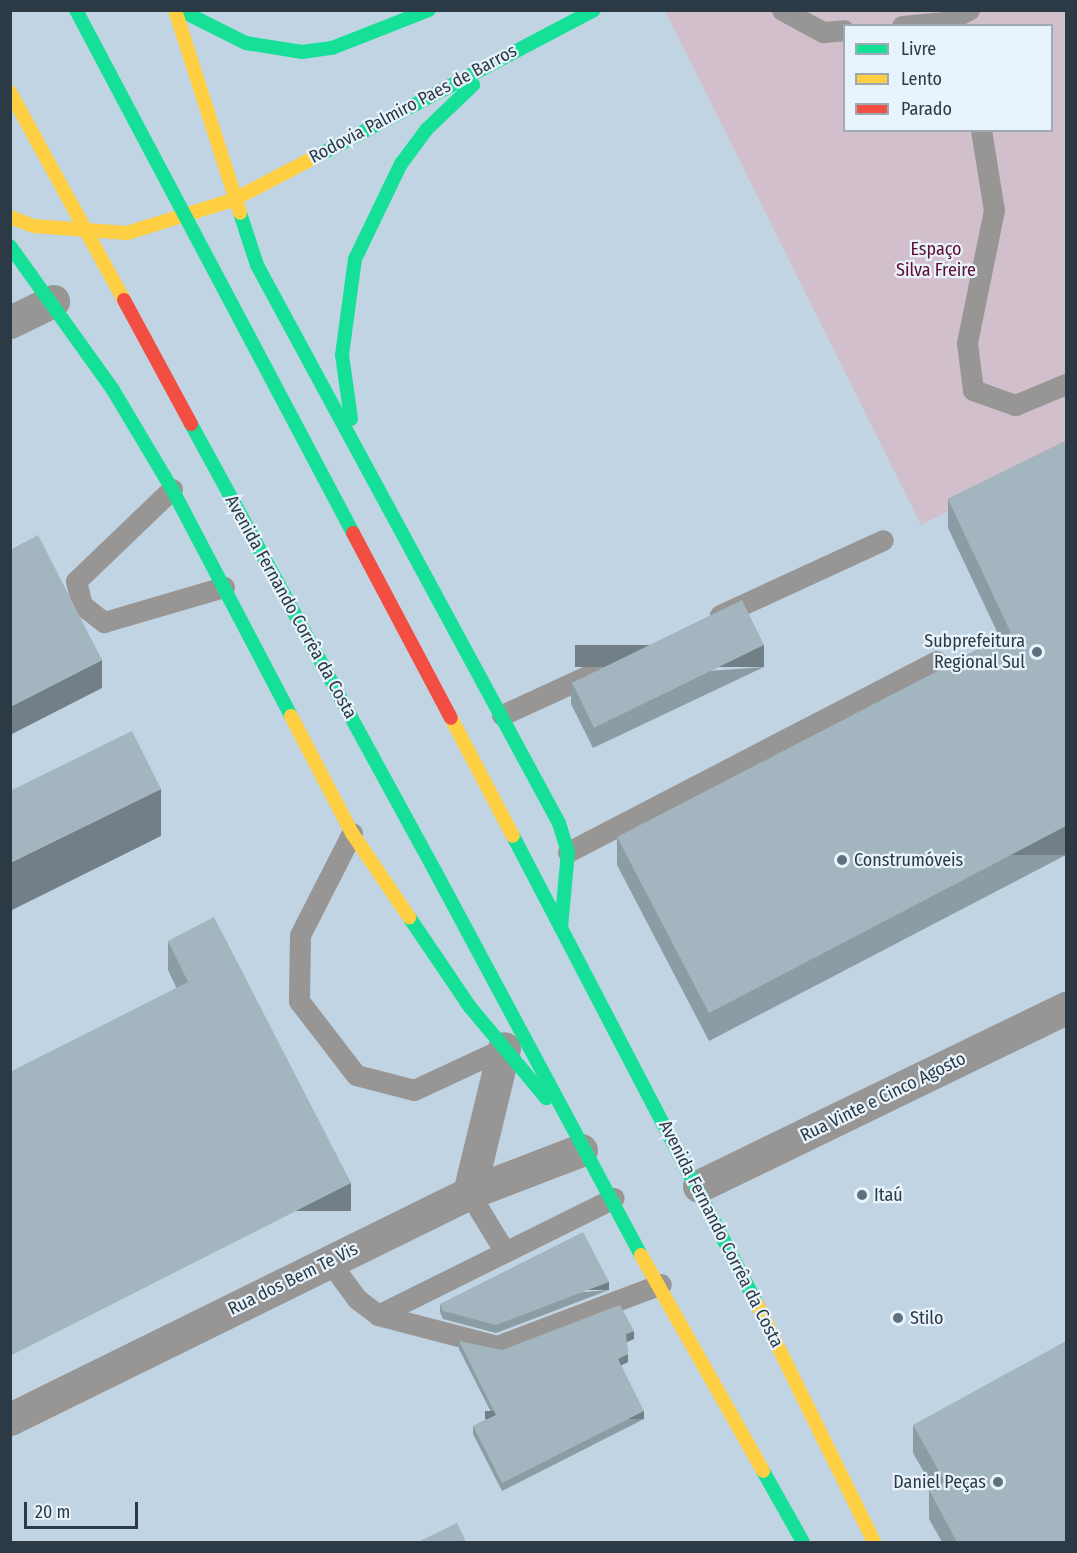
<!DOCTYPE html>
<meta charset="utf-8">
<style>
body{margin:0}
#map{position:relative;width:1077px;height:1553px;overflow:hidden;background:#c1d4e3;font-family:"Fira Sans Condensed",sans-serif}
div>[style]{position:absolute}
.green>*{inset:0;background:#d2bfcc}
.lane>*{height:21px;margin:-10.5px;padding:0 10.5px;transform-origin:10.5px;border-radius:10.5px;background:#979695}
.street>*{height:33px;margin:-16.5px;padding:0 16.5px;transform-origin:16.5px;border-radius:16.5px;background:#979695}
.fast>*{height:14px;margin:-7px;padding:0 7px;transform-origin:7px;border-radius:7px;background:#16e098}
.slow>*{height:14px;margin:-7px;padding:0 7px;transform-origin:7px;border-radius:7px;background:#ffcf43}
.fast-bridge>*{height:14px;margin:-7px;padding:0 7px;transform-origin:7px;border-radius:7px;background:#16e098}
.slow-bridge>*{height:14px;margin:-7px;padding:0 7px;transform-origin:7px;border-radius:7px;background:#ffcf43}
.jam-bridge>*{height:14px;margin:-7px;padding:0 7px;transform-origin:7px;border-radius:7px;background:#f24e42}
.wall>*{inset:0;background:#8c9ca4}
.shaded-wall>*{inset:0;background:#727f86;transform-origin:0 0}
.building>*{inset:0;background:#a3b5bf;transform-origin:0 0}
.dots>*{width:16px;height:16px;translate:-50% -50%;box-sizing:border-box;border:3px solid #e8f3fc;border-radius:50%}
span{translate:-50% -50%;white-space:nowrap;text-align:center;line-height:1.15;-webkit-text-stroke:4.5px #e8f3fc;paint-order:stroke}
.street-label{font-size:18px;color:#2c3a46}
.park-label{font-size:18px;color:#610b2f}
.poi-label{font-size:18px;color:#2c3a46}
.right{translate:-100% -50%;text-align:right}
.left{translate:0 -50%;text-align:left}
.frame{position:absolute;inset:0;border:12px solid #2c3a46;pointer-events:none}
.legend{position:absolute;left:843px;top:24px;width:210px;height:108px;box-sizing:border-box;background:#e8f3fc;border:2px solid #9da9b3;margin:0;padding:8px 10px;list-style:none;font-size:18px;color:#2c3a46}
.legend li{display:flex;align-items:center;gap:12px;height:30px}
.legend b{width:30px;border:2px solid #9da9b3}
.scale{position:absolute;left:24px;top:1502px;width:114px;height:27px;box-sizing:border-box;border:3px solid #2c3a46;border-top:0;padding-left:8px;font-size:18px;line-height:21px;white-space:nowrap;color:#2c3a46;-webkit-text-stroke:4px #e8f3fc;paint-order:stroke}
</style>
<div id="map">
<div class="green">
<i style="clip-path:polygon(evenodd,670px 10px,1066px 11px,1066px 451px,921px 525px,666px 13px,670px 10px,844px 26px,1052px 26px,1052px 130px,844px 130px,844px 26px)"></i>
</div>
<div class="lane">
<i style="left:782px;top:10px;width:47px;rotate:28.2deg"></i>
<i style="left:823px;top:32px;width:21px;rotate:-5deg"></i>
<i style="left:902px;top:26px;width:43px;rotate:-5.3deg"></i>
<i style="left:945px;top:22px;width:27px;rotate:-27deg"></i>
<i style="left:981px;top:130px;width:81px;rotate:80.8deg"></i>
<i style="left:994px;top:210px;width:136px;rotate:101.5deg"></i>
<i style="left:967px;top:343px;width:47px;rotate:82.7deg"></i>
<i style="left:973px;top:390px;width:45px;rotate:19.7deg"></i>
<i style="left:1015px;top:405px;width:55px;rotate:-22.4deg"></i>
<i style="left:172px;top:489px;width:133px;rotate:136.2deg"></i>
<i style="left:76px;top:581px;width:25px;rotate:76deg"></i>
<i style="left:82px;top:605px;width:28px;rotate:38deg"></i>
<i style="left:104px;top:622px;width:125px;rotate:-16.3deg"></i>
<i style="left:720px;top:615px;width:179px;rotate:-24.7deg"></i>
<i style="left:502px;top:715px;width:103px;rotate:-24.6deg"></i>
<i style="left:352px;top:833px;width:114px;rotate:117deg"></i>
<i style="left:300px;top:935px;width:66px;rotate:90.9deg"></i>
<i style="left:299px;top:1001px;width:93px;rotate:52.4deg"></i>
<i style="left:356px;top:1075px;width:60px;rotate:14.5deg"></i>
<i style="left:414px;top:1090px;width:99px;rotate:-25deg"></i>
<i style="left:568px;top:852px;width:415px;rotate:-27.4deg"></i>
<i style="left:469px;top:1193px;width:69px;rotate:58.6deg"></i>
<i style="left:329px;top:1261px;width:47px;rotate:53.6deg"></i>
<i style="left:357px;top:1299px;width:26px;rotate:37deg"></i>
<i style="left:378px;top:1315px;width:123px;rotate:14.6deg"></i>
<i style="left:497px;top:1346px;width:175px;rotate:-20.7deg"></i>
<i style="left:378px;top:1315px;width:263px;rotate:-26.4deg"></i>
</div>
<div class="street">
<i style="left:10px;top:322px;width:48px;rotate:-26deg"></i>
<i style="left:699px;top:1186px;width:408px;rotate:-25.9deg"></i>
<i style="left:469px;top:1193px;width:149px;rotate:-76.4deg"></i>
<i style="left:10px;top:1419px;width:512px;rotate:-26.21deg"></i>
<i style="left:469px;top:1193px;width:120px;rotate:-21deg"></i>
</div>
<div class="fast">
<i style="left:180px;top:10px;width:74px;rotate:26.6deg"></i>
<i style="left:246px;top:43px;width:57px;rotate:9.1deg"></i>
<i style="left:302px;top:52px;width:30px;rotate:-8deg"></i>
<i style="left:332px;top:48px;width:104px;rotate:-21.4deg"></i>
<i style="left:319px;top:155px;width:311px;rotate:-27.8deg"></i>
<i style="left:240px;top:213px;width:55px;rotate:71.9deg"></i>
<i style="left:257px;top:265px;width:634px;rotate:61.58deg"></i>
<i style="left:559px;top:823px;width:30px;rotate:73deg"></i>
<i style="left:568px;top:852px;width:76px;rotate:95.3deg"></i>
<i style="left:10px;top:246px;width:177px;rotate:54.4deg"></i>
<i style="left:113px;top:390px;width:115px;rotate:59.2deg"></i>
<i style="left:172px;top:489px;width:256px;rotate:62.3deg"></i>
<i style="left:351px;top:419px;width:65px;rotate:-98deg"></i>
<i style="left:342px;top:355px;width:97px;rotate:-82.3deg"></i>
<i style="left:355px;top:259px;width:106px;rotate:-64.2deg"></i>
<i style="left:401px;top:164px;width:44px;rotate:-53.4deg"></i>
<i style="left:427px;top:129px;width:64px;rotate:-43.7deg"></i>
<i style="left:513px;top:836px;width:528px;rotate:62.46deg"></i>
<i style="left:435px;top:871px;width:436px;rotate:61.8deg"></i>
<i style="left:409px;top:917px;width:109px;rotate:55.9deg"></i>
<i style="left:470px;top:1007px;width:119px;rotate:50.1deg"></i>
<i style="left:763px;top:1471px;width:81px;rotate:60.6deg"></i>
</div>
<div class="slow">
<i style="left:175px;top:10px;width:213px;rotate:72.2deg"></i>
<i style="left:10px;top:217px;width:26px;rotate:21deg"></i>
<i style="left:34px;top:226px;width:93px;rotate:4.3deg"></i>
<i style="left:127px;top:233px;width:111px;rotate:-17.3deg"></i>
<i style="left:233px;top:200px;width:97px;rotate:-27.6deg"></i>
<i style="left:291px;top:716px;width:132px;rotate:62.5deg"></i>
<i style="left:352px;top:833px;width:102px;rotate:55.8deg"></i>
<i style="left:641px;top:1255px;width:248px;rotate:60.5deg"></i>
<i style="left:757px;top:1304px;width:265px;rotate:63.8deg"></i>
</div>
<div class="fast-bridge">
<i style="left:76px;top:10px;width:592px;rotate:62.09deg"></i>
<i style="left:191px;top:424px;width:509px;rotate:61.37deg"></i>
</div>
<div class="slow-bridge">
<i style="left:10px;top:92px;width:237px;rotate:61.3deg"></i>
<i style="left:451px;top:718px;width:133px;rotate:62.3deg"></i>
</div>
<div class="jam-bridge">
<i style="left:124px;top:300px;width:141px;rotate:61.6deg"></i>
<i style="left:353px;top:533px;width:209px;rotate:62.1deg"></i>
</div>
<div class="wall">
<i style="clip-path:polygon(1066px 441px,1066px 855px,709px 1041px,617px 865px,617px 837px,1000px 638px,948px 528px,948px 499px)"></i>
<i style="clip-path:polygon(764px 667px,593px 748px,571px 704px,571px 681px)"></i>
<i style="clip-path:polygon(168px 941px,351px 1211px,176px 987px,168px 970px)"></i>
<i style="clip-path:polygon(609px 1290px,496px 1333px,443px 1319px,440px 1312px,440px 1304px)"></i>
<i style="clip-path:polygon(634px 1339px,627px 1342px,628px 1362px,621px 1365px,644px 1419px,502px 1491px,473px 1434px,473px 1426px,493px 1416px,459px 1349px,459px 1341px,502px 1350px)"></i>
<i style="clip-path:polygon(913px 1425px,1066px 1542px,942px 1542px,929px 1519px,929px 1490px,933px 1488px,913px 1453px)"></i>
</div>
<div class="shaded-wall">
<i style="left:764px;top:645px;width:22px;height:189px;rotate:90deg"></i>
<i style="clip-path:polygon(102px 660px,102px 688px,10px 735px,10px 707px)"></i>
<i style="clip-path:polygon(161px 789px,161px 836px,10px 911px,10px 863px)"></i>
<i style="left:1066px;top:826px;width:29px;height:403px;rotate:90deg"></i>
<i style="left:351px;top:1183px;width:28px;height:382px;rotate:90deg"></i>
<i style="left:609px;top:1282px;width:8px;height:121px;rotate:90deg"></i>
<i style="clip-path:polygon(634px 1331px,634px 1339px,626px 1342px,626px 1334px)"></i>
<i style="clip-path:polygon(628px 1354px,628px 1362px,618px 1367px,618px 1359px)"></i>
<i style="left:644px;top:1411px;width:8px;height:159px;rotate:90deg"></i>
</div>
<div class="building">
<i style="clip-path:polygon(1066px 441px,1066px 826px,709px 1013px,617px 837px,1011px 633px,948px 499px)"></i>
<i style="clip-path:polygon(38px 535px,102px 660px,10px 707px,10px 550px)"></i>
<i style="left:742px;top:600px;width:50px;height:189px;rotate:64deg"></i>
<i style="clip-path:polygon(132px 731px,161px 789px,10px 863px,10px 791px)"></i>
<i style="clip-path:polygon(214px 917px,351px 1183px,10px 1356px,10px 1072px,188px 982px,168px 941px)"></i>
<i style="clip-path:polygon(583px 1232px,609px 1282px,496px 1325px,443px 1311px,440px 1304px)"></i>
<i style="clip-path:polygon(620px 1305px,634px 1331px,626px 1334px,628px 1354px,618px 1359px,644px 1411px,502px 1483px,473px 1426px,496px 1415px,459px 1341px,502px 1350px)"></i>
<i style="clip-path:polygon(1066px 1341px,1066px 1542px,957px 1542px,929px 1490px,945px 1482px,913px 1425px)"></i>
<i style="clip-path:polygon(457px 1523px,466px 1542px,418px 1542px)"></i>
</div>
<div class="dots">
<i style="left:1037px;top:652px;background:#60707d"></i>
<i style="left:842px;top:860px;background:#60707d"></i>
<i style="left:862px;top:1195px;background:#60707d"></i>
<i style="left:898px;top:1318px;background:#60707d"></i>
<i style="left:998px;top:1482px;background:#60707d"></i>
</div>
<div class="street-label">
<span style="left:413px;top:104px;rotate:-28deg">Rodovia Palmiro Paes de Barros</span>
<span style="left:291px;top:607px;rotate:61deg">Avenida Fernando Corrêa da Costa</span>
<span style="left:883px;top:1097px;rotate:-26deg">Rua Vinte e Cinco Agosto</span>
<span style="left:721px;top:1234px;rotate:63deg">Avenida Fernando Corrêa da Costa</span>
<span style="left:293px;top:1279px;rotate:-26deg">Rua dos Bem Te Vis</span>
</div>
<div class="park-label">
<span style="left:936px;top:260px">Espaço<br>Silva Freire</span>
</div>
<div class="poi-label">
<span class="right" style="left:1025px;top:652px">Subprefeitura<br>Regional Sul</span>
<span class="left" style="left:854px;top:860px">Construmóveis</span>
<span class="left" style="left:874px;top:1195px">Itaú</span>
<span class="left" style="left:910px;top:1318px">Stilo</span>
<span class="right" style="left:986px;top:1482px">Daniel Peças</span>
</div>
<div class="frame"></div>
<ul class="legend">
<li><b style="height:8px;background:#16e098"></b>Livre</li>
<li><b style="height:8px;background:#ffcf43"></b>Lento</li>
<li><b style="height:8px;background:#f24e42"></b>Parado</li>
</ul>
<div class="scale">20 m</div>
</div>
